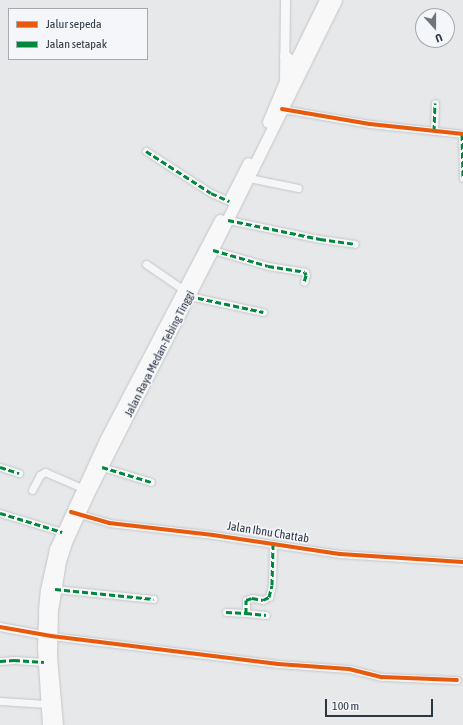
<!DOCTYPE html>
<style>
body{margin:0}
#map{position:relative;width:463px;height:725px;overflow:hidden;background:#e6e8ea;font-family:"Asap Condensed",sans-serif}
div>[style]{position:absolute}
.roads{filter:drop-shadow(0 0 1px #c4c6c8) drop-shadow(0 0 1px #c4c6c8)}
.minor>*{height:7px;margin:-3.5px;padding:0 3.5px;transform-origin:3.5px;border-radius:3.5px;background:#f5f6f7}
.tertiary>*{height:8px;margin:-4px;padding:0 4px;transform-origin:4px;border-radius:4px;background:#f5f6f7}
.secondary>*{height:9px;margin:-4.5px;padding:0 4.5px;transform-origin:4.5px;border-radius:4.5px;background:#f8f8f8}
.trunk>*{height:11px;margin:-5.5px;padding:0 5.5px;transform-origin:5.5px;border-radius:5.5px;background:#f8f8f8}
.quiet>*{height:3px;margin-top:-1.5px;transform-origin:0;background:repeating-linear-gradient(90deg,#00873e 0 6px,transparent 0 9px)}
.cycleway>*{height:4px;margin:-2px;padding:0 2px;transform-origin:2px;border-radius:2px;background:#e8590c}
span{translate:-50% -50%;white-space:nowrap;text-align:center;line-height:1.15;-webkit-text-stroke:3.5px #f4f6f9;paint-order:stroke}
.street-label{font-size:12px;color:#2c3744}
.legend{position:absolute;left:8px;top:8px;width:140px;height:52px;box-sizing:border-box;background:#f4f6f9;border:1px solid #a4aab1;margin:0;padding:5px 7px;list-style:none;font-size:12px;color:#2c3744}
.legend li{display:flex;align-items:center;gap:8px;height:20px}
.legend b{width:20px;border:1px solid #a4aab1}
.north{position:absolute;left:415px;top:8px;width:40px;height:40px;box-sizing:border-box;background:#f4f6f9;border:1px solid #a4aab1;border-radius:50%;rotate:159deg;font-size:11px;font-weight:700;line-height:16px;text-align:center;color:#2c3744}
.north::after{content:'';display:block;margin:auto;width:14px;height:18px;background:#6d757e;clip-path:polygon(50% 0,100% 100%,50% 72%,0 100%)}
.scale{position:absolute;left:325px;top:699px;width:108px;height:18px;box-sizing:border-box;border:2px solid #2c3744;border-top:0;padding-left:5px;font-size:12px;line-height:14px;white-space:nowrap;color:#2c3744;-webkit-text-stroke:3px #f4f6f9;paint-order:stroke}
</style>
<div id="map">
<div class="roads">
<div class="minor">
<i style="left:282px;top:109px;width:89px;rotate:9.7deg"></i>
<i style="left:370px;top:124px;width:94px;rotate:6.1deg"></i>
<i style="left:434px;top:131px;width:28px;rotate:-88deg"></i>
<i style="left:462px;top:134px;width:44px;rotate:88.7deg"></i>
<i style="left:146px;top:151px;width:77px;rotate:32.9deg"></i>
<i style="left:211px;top:193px;width:20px;rotate:24deg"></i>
<i style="left:249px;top:178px;width:50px;rotate:11.5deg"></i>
<i style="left:228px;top:220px;width:94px;rotate:11.7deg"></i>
<i style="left:320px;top:239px;width:35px;rotate:8deg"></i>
<i style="left:213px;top:250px;width:57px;rotate:16.2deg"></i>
<i style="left:268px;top:266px;width:37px;rotate:9deg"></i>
<i style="left:305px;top:272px;width:3px;rotate:72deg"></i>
<i style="left:306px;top:275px;width:7px;rotate:106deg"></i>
<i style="left:146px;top:264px;width:46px;rotate:34.4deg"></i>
<i style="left:189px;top:296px;width:76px;rotate:12.2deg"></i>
<i style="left:0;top:467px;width:20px;rotate:18deg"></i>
<i style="left:102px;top:467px;width:51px;rotate:17deg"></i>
<i style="left:32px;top:490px;width:17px;rotate:-62deg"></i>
<i style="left:40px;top:475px;width:6px;rotate:-31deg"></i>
<i style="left:45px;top:472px;width:40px;rotate:23.4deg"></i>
<i style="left:0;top:513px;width:65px;rotate:17deg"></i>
<i style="left:75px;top:513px;width:35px;rotate:16deg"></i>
<i style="left:109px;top:523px;width:105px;rotate:6.6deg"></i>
<i style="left:213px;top:535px;width:128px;rotate:8.5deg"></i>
<i style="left:340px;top:554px;width:123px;rotate:3.7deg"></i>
<i style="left:55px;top:589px;width:99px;rotate:5.8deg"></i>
<i style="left:226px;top:612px;width:20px;rotate:3deg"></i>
<i style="left:246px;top:613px;width:13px;rotate:-90deg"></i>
<i style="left:246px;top:600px;width:6px;rotate:-18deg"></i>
<i style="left:252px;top:598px;width:11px;rotate:10deg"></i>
<i style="left:263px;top:600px;width:7px;rotate:-27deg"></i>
<i style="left:269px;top:597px;width:12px;rotate:-76deg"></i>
<i style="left:272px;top:585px;width:40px;rotate:-88.6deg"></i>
<i style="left:246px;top:613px;width:20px;rotate:6deg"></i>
<i style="left:51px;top:636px;width:229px;rotate:7deg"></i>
<i style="left:278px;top:664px;width:71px;rotate:4deg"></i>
<i style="left:349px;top:669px;width:34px;rotate:14deg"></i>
<i style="left:382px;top:677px;width:75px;rotate:2.3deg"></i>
<i style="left:0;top:661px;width:14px;rotate:-4deg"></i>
<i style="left:14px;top:660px;width:30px;rotate:4deg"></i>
<i style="left:0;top:701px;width:47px;rotate:3.7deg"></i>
</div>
<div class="tertiary">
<i style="left:0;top:627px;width:49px;rotate:10.6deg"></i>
</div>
<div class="secondary">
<i style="left:284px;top:83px;width:83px;rotate:-89.3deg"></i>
</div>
<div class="trunk">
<i style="left:285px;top:56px;width:6px;rotate:39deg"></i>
<i style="left:290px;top:60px;width:6px"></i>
<i style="left:268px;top:122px;width:41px;rotate:-67.2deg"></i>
<i style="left:284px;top:84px;width:93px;rotate:-64deg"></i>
<i style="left:231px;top:197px;width:38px;rotate:-63deg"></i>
<i style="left:48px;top:725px;width:77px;rotate:-93.7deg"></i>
<i style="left:43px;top:648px;width:37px;rotate:-88deg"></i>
<i style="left:44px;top:611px;width:21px;rotate:-85deg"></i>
<i style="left:46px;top:590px;width:42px;rotate:-77.6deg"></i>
<i style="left:55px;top:549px;width:122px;rotate:-65.3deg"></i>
<i style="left:106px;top:438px;width:246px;rotate:-62.4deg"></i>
<i style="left:57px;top:725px;width:69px;rotate:-95deg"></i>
<i style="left:51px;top:656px;width:46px;rotate:-88.8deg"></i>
<i style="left:52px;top:610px;width:50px;rotate:-80.7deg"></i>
<i style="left:60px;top:561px;width:22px;rotate:-72deg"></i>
<i style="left:67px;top:540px;width:55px;rotate:-65.3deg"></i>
<i style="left:90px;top:490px;width:266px;rotate:-63deg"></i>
<i style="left:211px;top:253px;width:282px;rotate:-63.7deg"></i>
</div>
</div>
<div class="quiet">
<i style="left:434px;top:131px;width:28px;rotate:-88deg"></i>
<i style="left:462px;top:134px;width:44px;rotate:88.7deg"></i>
<i style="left:146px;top:151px;width:77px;rotate:32.9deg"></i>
<i style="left:211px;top:193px;width:20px;rotate:24deg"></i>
<i style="left:228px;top:220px;width:94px;rotate:11.7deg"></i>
<i style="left:320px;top:239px;width:35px;rotate:8deg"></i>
<i style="left:213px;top:250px;width:57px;rotate:16.2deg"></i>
<i style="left:268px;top:266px;width:37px;rotate:9deg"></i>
<i style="left:305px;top:272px;width:3px;rotate:72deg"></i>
<i style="left:306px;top:275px;width:7px;rotate:106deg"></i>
<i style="left:189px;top:296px;width:76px;rotate:12.2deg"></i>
<i style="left:0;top:467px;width:20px;rotate:18deg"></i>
<i style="left:102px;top:467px;width:51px;rotate:17deg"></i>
<i style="left:0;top:513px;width:65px;rotate:17deg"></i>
<i style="left:55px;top:589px;width:99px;rotate:5.8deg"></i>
<i style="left:226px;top:612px;width:20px;rotate:3deg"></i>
<i style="left:246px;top:613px;width:13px;rotate:-90deg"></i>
<i style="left:246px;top:600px;width:6px;rotate:-18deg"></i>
<i style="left:252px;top:598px;width:11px;rotate:10deg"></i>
<i style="left:263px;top:600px;width:7px;rotate:-27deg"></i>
<i style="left:269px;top:597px;width:12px;rotate:-76deg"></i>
<i style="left:272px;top:585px;width:40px;rotate:-88.6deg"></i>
<i style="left:246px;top:613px;width:20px;rotate:6deg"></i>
<i style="left:0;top:661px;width:14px;rotate:-4deg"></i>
<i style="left:14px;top:660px;width:30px;rotate:4deg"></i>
</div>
<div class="cycleway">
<i style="left:282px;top:109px;width:89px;rotate:9.7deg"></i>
<i style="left:370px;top:124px;width:94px;rotate:6.1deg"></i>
<i style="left:71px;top:512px;width:40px;rotate:16deg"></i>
<i style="left:109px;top:523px;width:105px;rotate:6.6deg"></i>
<i style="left:213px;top:535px;width:128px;rotate:8.5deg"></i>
<i style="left:340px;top:554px;width:123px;rotate:3.7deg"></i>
<i style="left:0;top:627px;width:52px;rotate:10deg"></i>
<i style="left:51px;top:636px;width:229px;rotate:7deg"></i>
<i style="left:278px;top:664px;width:71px;rotate:4deg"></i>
<i style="left:349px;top:669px;width:34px;rotate:14deg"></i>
<i style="left:382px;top:677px;width:75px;rotate:2.3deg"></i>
</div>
<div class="street-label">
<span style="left:160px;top:354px;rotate:-63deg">Jalan Raya Medan-Tebing Tinggi</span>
<span style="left:268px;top:533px;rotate:9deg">Jalan Ibnu Chattab</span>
</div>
<ul class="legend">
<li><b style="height:5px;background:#e8590c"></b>Jalur sepeda</li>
<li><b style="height:5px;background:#00873e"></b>Jalan setapak</li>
</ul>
<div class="north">U</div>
<div class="scale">100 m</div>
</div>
